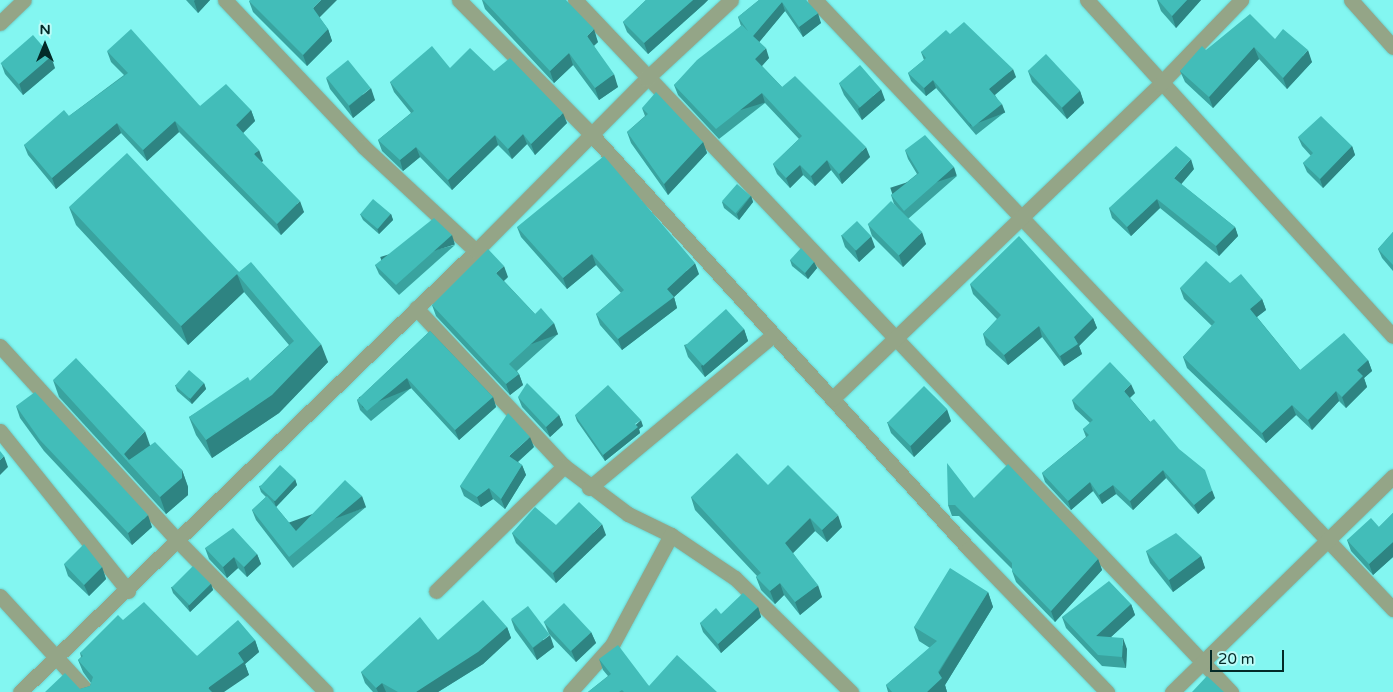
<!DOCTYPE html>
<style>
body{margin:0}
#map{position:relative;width:1393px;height:692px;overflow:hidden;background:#83f6f1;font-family:"Varela Round",sans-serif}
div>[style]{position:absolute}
.roads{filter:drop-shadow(0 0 1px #6cd1cd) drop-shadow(0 0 1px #6cd1cd)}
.minor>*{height:15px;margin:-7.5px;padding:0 7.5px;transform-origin:7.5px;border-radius:7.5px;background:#94a587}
.wall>*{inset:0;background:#39a39f}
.shaded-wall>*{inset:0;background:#2e8482;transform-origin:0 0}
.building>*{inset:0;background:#42bdb9;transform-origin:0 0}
span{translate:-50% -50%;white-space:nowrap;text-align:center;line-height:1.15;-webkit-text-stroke:4.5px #bcfbf7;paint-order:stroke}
.north{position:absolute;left:20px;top:20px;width:50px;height:50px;-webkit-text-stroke:4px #bcfbf7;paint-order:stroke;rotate:0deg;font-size:14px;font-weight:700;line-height:20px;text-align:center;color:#032a28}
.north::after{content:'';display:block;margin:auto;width:18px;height:22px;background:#032a28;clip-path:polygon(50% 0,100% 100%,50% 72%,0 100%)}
.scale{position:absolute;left:1210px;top:650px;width:74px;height:22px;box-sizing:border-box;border:2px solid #032a28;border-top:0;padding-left:6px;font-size:15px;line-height:18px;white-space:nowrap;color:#032a28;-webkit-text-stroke:4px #bcfbf7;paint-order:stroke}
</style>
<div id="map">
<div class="roads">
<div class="minor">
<i style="left:225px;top:0;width:202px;rotate:46.6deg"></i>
<i style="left:364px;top:147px;width:153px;rotate:42.9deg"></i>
<i style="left:459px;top:0;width:190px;rotate:45.4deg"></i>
<i style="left:592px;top:135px;width:560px;rotate:47.68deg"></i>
<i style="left:969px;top:549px;width:199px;rotate:46deg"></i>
<i style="left:575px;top:0;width:954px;rotate:46.53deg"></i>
<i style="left:815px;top:0;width:840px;rotate:46.5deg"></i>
<i style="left:1087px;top:0;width:454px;rotate:47.7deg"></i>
<i style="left:1351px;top:0;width:63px;rotate:48.2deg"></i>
<i style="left:0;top:23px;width:33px;rotate:-44deg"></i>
<i style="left:416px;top:308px;width:216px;rotate:46.9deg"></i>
<i style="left:564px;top:466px;width:80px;rotate:36.9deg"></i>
<i style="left:628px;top:514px;width:48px;rotate:26deg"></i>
<i style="left:671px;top:535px;width:77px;rotate:33.9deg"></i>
<i style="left:735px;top:578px;width:163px;rotate:44.5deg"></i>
<i style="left:0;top:346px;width:264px;rotate:47.6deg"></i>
<i style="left:178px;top:541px;width:211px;rotate:45.6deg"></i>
<i style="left:832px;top:399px;width:455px;rotate:-43.8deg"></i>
<i style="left:1160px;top:84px;width:117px;rotate:-46deg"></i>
<i style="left:0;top:431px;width:205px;rotate:51.3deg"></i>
<i style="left:589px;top:488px;width:239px;rotate:-39.7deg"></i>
<i style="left:436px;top:591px;width:179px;rotate:-44.3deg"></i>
<i style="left:0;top:596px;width:130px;rotate:47.5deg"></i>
<i style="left:20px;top:692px;width:634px;rotate:-44.04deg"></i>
<i style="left:476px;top:251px;width:242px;rotate:-45.3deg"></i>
<i style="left:646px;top:79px;width:116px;rotate:-42.9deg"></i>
<i style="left:570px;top:692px;width:63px;rotate:-48.2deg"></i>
<i style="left:612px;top:645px;width:125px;rotate:-61.8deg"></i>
<i style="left:1172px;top:692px;width:309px;rotate:-44.3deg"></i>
</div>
</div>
<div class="wall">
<i style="clip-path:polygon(186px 0,210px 0,198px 13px)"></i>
<i style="clip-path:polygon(482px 0,483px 0,598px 42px,594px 46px,618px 87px,599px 100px,573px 65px,554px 83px,485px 9px)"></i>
<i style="clip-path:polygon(646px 0,708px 0,704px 4px,648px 54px,627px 32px,623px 22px)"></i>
<i style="clip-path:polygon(759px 0,806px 0,821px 23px,803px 37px,785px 11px,759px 42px,769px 58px,762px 66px,782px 87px,870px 157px,842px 184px,831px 170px,815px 186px,803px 175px,790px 188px,777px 174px,773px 164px,799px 139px,765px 103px,719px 139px,678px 95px,674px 85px,741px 26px,738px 17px)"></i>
<i style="clip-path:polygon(1157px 0,1201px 0,1176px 28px,1161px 11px)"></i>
<i style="clip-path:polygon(249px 1px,319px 17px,328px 29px,332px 41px,307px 66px,253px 12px)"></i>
<i style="clip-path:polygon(950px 34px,1016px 77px,995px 95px,1005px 112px,976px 135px,936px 88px,926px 96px,911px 81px,908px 73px,924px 60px,921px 52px)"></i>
<i style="clip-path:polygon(1275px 39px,1312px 62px,1287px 89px,1259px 59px,1213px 108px,1185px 82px,1180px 71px,1206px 50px)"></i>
<i style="clip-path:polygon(107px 51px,200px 106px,251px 110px,255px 121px,243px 133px,263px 161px,261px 162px,304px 212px,281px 235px,179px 132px,147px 161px,121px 133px,56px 189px,28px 155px,24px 145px,69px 116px,124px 75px,111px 62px)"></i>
<i style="clip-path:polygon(1px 63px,55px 68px,23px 95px,5px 74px)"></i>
<i style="clip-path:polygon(450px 68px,494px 71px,567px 123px,535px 155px,527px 144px,512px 159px,498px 145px,452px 190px,420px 157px,403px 171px,382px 151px,378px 140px,411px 113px,394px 92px,390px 82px)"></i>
<i style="clip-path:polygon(1028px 71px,1080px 91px,1084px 103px,1067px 119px,1032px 82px)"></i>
<i style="clip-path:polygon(326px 78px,375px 100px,353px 118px,330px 89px)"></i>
<i style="clip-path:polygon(839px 83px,885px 100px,862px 120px,844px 95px)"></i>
<i style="clip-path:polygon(642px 108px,703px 142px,707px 153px,668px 195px,631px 143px,627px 132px,645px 116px)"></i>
<i style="clip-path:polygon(1298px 137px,1352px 146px,1355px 155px,1323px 188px,1307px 172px,1303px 163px,1311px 156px,1302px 146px)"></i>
<i style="clip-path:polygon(905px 150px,957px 176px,908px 219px,926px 244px,903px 267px,872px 236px,868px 224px,899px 210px,894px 204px,891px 195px,917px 174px,908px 159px)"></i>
<i style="clip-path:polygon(1194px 169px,1181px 184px,1235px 227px,1238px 236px,1219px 256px,1160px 208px,1131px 236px,1112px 218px,1109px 208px)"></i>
<i style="clip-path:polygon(751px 196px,753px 202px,739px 220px,724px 208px,722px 202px)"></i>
<i style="clip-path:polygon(69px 207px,239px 272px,328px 362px,279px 413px,212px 458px,196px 435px,189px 417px,250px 381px,289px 345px,244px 292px,188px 345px,76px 225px)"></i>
<i style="clip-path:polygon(360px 214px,391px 214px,393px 220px,379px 234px,363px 220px)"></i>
<i style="clip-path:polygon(517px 227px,699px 274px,674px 297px,677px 308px,622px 350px,600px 325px,596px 314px,621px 293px,596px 265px,567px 289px,521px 237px)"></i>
<i style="clip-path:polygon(1393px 232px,1393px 271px,1382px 258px,1378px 249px)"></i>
<i style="clip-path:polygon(841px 235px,875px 247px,859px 262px,845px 247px)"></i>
<i style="clip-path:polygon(455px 245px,399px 295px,379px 274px,375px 265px)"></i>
<i style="clip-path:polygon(790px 260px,814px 262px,817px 268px,808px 279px,792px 266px)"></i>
<i style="clip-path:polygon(508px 277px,504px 281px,535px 314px,558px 334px,517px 371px,519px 374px,523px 385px,510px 395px,436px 316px,432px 305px)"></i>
<i style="clip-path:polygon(1230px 283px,1262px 299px,1266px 310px,1257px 317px,1300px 370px,1368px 360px,1372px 371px,1364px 378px,1367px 387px,1346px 408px,1339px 401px,1312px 430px,1296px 415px,1266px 443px,1187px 368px,1183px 357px,1212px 326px,1184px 299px,1180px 288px)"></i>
<i style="clip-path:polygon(970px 284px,1093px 318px,1097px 328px,1079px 346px,1082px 354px,1064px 366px,1042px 337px,1008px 365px,986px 345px,983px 334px,997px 319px,973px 294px)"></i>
<i style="clip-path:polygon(744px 329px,748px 341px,705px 377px,688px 357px,684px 345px)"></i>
<i style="clip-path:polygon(430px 331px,493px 397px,496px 407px,459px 440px,411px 388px,371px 421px,360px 410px,357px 400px)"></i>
<i style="clip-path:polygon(53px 380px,150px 446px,182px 470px,188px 487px,188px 495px,166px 514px,59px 397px)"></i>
<i style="clip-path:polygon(204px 383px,206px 389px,192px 404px,177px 391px,175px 385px)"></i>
<i style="clip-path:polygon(1135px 393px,1130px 398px,1215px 498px,1198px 514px,1166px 478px,1133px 510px,1116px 494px,1102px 504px,1093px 491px,1071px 510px,1045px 482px,1042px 473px,1086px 437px,1083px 429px,1090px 423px,1075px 409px,1072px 400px)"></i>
<i style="clip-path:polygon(518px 397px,559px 415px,563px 425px,550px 437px,522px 407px)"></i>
<i style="clip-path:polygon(16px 406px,152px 527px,132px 545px,44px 451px,20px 418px)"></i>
<i style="clip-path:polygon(575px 415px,643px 426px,639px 429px,640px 433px,605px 461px,577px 421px)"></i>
<i style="clip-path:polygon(951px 421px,914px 457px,891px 433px,887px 422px)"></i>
<i style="clip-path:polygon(534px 447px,518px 462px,522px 465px,526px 475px,505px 509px,493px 499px,481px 507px,464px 496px,460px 486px)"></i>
<i style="clip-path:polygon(295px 479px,297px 485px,276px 507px,272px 502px,296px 531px,366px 507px,293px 568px,256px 520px,252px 510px,266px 497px,261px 492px,259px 486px)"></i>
<i style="clip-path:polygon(768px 485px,842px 527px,827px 542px,815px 531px,793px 553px,822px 597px,800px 615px,784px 595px,775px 604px,761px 590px,756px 577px,757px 576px,695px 510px,691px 497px)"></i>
<i style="clip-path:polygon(974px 498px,1098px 559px,1102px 570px,1055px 622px,1016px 582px,1012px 571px,1012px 569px,959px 516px,952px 516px,948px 505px)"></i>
<i style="clip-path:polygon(1393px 513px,1393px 557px,1373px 575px,1351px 551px,1347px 540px,1379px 527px)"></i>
<i style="clip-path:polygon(556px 525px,606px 535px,556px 583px,516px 543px,512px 533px)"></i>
<i style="clip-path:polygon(205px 548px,257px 554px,261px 564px,247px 577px,238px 568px,227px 578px,209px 559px)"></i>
<i style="clip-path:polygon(1146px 551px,1201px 556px,1205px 568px,1173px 592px,1150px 563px)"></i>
<i style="clip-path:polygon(64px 564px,102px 567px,106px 579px,89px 596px,68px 576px)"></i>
<i style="clip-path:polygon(211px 584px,213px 590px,190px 612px,173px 593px,171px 587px)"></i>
<i style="clip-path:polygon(988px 592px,993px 607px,945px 685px,947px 692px,888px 692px,886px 685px,930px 648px,919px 641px,914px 627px)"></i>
<i style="clip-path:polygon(1131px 604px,1135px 615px,1111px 637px,1127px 649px,1126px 668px,1102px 666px,1066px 628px,1062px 617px)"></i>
<i style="clip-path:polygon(758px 607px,761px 617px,721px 653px,703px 632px,700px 623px,721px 614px)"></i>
<i style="clip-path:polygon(511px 619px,554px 647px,537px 660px,515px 630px)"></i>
<i style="clip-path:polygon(123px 620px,197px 656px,255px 640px,259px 652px,245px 664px,249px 675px,45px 692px,80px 689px,90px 686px,91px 683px,83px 672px,78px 660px,81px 657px,80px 653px)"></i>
<i style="clip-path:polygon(544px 622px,591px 632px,596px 643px,576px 662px,549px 634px)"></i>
<i style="clip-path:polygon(507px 627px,511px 638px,483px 664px,438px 692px,373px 692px,365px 683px,361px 672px,438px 640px)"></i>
<i style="clip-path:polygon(599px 659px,649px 686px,717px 692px,588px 692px,608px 676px,603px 670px)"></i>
</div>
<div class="shaded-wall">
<i style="clip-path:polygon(195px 0,210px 0,198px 13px,194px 1px)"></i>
<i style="clip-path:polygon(321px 0,337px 0,317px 20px,313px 8px)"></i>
<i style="clip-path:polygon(693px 0,708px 0,704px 4px,648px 54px,644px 43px)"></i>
<i style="clip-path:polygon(1187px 0,1201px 0,1176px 28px,1172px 16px)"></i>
<i style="clip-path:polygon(782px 2px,785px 11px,756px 46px,753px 36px)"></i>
<i style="clip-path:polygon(818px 13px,821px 23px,803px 37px,799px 27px)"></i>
<i style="clip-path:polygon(328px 29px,332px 41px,307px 66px,303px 55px)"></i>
<i style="clip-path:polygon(594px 29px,598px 42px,591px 48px,587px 36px)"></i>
<i style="clip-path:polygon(1254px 47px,1259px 59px,1213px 108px,1209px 97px)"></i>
<i style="clip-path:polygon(766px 48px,769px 58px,759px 69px,755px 59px)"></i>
<i style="clip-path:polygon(1308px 50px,1312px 62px,1287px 89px,1283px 78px)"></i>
<i style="clip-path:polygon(569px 53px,573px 65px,554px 83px,550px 71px)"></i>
<i style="clip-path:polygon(51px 56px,55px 68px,23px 95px,19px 83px)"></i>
<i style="clip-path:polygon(1013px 69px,1016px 77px,992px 97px,989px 89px)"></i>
<i style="clip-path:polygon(614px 74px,618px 87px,599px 100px,595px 88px)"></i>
<i style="clip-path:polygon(933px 80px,936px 88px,926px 96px,924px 88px)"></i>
<i style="clip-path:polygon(371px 88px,375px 100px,353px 118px,349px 106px)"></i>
<i style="clip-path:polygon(881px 89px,885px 100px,862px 120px,858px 109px)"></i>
<i style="clip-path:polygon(1080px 91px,1084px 103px,1067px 119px,1062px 108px)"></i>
<i style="left:762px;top:93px;width:10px;height:58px;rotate:73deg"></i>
<i style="left:1002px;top:104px;width:9px;height:37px;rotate:69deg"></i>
<i style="clip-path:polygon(251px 110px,255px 121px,240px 136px,236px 125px)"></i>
<i style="clip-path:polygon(563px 113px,567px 123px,535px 155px,531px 144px)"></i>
<i style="clip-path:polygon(175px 121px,179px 132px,147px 161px,143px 150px)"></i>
<i style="clip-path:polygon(117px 123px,121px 133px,56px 189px,52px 178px)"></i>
<i style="clip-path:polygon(523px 134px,527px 144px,512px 159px,508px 149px)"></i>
<i style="clip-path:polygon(495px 135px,498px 145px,452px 190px,448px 180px)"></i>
<i style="clip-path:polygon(703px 142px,707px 153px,668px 195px,664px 184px)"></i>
<i style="clip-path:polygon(1352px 146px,1355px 155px,1323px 188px,1320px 179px)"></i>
<i style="clip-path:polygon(416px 147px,420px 157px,403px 171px,400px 160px)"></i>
<i style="clip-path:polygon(866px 147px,870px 157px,842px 184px,839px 174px)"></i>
<i style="clip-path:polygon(259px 150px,263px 161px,258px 165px,254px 154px)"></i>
<i style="clip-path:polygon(1191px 159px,1194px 169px,1178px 188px,1174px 178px)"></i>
<i style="clip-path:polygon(827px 160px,831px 170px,815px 186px,811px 176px)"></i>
<i style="clip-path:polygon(800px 165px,803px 175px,790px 188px,786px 178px)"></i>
<i style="left:954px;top:167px;width:9px;height:67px;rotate:72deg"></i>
<i style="clip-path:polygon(751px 196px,753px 202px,739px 220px,737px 214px)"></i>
<i style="clip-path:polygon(1157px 199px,1160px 208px,1131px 236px,1127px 227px)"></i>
<i style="clip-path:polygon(300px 201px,304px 212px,281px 235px,277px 224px)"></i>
<i style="clip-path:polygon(391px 214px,393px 220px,379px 234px,377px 228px)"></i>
<i style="clip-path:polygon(1235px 227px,1238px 236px,1219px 256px,1216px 246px)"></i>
<i style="clip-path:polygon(922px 232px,926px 244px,903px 267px,899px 255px)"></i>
<i style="left:452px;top:235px;width:10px;height:75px;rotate:73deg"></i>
<i style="clip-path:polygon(871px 236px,875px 247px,859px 262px,855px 250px)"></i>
<i style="clip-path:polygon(592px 254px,596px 265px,567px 289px,563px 278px)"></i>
<i style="clip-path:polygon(814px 262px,817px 268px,808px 279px,805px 273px)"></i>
<i style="clip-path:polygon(695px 263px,699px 274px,674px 297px,677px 308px,622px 350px,618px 339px,667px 289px)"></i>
<i style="clip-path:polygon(504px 266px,508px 277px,500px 284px,496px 273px)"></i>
<i style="clip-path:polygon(237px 274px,244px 292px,188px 345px,181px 326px)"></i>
<i style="clip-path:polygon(1262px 299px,1266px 310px,1254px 319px,1250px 309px)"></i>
<i style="clip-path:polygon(1093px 318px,1097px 328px,1079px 346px,1082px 354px,1064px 366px,1060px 356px,1074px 337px)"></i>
<i style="left:554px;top:323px;width:12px;height:61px;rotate:70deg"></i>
<i style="clip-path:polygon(1039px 326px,1042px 337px,1008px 365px,1004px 355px)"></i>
<i style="clip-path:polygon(744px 329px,748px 341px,705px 377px,701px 366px)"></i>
<i style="clip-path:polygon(321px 344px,328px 362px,279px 413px,212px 458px,206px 440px)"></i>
<i style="clip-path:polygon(1368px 360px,1372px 371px,1364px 378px,1367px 387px,1346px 408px,1342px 397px,1357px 370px)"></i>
<i style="clip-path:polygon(519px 374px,523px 385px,510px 395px,506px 384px)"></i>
<i style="left:407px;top:378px;width:11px;height:52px;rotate:68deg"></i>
<i style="clip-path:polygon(204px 383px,206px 389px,192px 404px,189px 398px)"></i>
<i style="clip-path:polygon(1131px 384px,1135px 393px,1127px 400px,1124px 391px)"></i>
<i style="clip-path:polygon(1336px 391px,1339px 401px,1312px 430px,1308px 420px)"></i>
<i style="clip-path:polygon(493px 397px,496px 407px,459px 440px,455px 430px)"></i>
<i style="clip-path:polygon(1292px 405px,1296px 415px,1266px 443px,1262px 433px)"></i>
<i style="clip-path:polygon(947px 409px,951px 421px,914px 457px,910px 445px)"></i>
<i style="clip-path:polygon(559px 415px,563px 425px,550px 437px,546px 427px)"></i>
<i style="clip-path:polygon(641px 420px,643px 426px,639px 429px,640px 433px,605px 461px,603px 455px)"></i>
<i style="clip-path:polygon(145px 431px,151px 448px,127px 461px,124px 454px)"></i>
<i style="clip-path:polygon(530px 437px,534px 447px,513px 466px,509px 456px)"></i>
<i style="clip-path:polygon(4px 456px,8px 467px,0 475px,0 460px)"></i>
<i style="clip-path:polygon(522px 465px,526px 475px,505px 509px,501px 499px)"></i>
<i style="clip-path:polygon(182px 470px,188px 487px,188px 495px,166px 514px,160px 497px)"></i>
<i style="clip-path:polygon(1163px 470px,1166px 478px,1133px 510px,1130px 501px)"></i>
<i style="clip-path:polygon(295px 479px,297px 485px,276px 507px,274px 501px)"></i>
<i style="clip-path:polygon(1090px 482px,1093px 491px,1071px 510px,1068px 501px)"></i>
<i style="clip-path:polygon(1113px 485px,1116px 494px,1102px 504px,1099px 495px)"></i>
<i style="clip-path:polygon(489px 488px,493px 499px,481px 507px,477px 497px)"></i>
<i style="clip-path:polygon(1212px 490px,1215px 498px,1198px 514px,1194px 505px)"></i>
<i style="left:362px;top:496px;width:12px;height:95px;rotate:70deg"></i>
<i style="clip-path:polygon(148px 515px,152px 527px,132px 545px,128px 533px)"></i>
<i style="clip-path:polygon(838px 515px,842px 527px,827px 542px,822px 530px)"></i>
<i style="clip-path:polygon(810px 518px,815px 531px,790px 556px,785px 543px)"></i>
<i style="clip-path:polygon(602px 524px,606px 535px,556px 583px,553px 573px)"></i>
<i style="clip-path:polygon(1393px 542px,1393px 557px,1373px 575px,1369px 564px)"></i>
<i style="clip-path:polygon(257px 554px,261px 564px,247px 577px,244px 567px)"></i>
<i style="clip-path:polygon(1201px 556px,1205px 568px,1173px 592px,1169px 580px)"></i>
<i style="clip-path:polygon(234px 557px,238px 568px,227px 578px,223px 567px)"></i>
<i style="clip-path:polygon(1098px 559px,1102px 570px,1055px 622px,1051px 611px)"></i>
<i style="clip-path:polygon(102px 567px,106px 579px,89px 596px,84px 585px)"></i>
<i style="clip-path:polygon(780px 583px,784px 595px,775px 604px,770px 591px)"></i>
<i style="clip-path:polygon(211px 584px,213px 590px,190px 612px,188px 606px)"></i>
<i style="clip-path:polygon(818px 585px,822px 597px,800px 615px,795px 602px)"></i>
<i style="clip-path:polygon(988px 592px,993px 607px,945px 685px,947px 692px,927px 692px)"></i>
<i style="clip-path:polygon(1131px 604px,1135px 615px,1100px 647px,1096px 636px)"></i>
<i style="clip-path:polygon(758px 607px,761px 617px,721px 653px,718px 644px)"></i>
<i style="clip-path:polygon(507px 627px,511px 638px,483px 664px,438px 692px,416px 692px)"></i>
<i style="clip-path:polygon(591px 632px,596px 643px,576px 662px,571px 650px)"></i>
<i style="clip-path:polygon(550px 635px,554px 647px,537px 660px,533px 648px)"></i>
<i style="clip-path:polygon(1123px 638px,1127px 649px,1126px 668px,1122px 657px)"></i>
<i style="clip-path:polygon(255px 640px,259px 652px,245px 664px,249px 675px,224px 692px,210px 692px,208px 688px,238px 653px)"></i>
<i style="clip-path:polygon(382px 683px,386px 692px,378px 692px,376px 688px)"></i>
</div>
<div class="building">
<i style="clip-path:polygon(250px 0,321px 0,313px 8px,328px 29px,303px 55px,249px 1px)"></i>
<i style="clip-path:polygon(483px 0,566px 0,594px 29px,587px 36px,614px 74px,595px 88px,569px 53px,550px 71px)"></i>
<i style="clip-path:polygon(646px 0,693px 0,644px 43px,623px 22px)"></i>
<i style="clip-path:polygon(759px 0,806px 0,818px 13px,799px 27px,782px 2px,753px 36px,766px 48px,755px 59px,782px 87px,795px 76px,866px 147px,839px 174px,827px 160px,811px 176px,800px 165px,786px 178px,773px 164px,802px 136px,762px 93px,716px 129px,674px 85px,697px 60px,742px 25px,748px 31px,738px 17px)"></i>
<i style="clip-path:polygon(1158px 0,1187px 0,1172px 16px)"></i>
<i style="clip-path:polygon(1250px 14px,1275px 39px,1283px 29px,1308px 50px,1283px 78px,1254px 47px,1209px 97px,1180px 71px,1202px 46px,1206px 50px)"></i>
<i style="clip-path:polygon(964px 22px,1013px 69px,989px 89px,1002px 104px,973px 127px,933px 80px,924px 88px,908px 73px,926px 58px,921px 52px,946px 30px,950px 34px)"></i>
<i style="clip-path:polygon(131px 29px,200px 106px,226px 84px,251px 110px,236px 125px,259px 150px,254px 154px,300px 201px,277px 224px,175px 121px,143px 150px,117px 123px,52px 178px,24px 145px,64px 110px,69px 116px,128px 73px,107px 51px)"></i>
<i style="left:33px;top:35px;width:28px;height:43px;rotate:49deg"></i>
<i style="clip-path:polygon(432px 46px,450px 68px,470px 48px,494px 71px,510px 58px,563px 113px,531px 144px,523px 134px,508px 149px,495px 135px,448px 180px,416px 147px,400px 160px,378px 140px,414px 111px,390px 82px)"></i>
<i style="left:1046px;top:54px;width:50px;height:25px;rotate:47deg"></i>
<i style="left:348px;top:60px;width:36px;height:28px;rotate:51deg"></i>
<i style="left:860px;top:65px;width:32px;height:28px;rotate:49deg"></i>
<i style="clip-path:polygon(656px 92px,703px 142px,664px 184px,627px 132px,648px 114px,642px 108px)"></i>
<i style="clip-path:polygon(1321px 116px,1352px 146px,1320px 179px,1303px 163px,1313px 153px,1298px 137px)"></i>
<i style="clip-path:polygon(925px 135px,954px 167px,904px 211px,891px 195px,919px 173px,905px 150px)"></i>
<i style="clip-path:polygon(1176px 146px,1191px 159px,1174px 178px,1235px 227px,1216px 246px,1157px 199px,1127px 227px,1109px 208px)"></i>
<i style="clip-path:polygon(127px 153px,239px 272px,251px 262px,321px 344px,272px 395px,206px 440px,189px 417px,248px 377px,250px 381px,294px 341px,237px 274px,181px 326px,69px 207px)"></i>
<i style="clip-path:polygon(604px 156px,695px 263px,667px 289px,674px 297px,618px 339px,596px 314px,624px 290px,592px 254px,563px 278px,517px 227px)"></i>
<i style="left:737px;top:184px;width:18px;height:23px;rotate:41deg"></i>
<i style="left:373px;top:199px;width:23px;height:20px;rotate:40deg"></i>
<i style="left:891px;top:201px;width:44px;height:33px;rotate:45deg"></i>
<i style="clip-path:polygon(434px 218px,452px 235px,396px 285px,375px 265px)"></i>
<i style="left:857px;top:221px;width:21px;height:21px;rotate:47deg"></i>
<i style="clip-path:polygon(1393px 232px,1393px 265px,1378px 249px)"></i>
<i style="clip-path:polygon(1019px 236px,1093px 318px,1074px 337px,1078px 344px,1060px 356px,1039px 326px,1004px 355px,983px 334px,1001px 315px,970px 284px)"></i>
<i style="clip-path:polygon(801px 248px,814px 262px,805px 273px,790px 260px)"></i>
<i style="clip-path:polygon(488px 249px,504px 266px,496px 273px,535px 314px,541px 308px,554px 323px,509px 364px,519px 374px,506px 384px,432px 305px)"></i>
<i style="clip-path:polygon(1206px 261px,1230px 283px,1241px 274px,1262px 299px,1250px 309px,1300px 370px,1344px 333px,1368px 360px,1357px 370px,1363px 376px,1342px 397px,1336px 391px,1308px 420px,1292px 405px,1262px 433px,1183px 357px,1215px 322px,1180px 288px)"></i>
<i style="left:726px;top:309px;width:27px;height:55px;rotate:48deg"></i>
<i style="clip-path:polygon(430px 331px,493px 397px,455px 430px,407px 378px,367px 411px,357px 400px)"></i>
<i style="clip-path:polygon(76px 358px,145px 431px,124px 454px,129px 460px,155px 442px,182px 470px,182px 478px,160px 497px,53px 380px)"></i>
<i style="clip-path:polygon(1110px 362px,1131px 384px,1124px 391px,1150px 422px,1154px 419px,1179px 449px,1205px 470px,1212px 490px,1194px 505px,1163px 470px,1130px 501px,1113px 485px,1099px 495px,1090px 482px,1068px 501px,1042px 473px,1089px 435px,1083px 429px,1093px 420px,1072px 400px)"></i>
<i style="left:189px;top:370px;width:20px;height:21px;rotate:41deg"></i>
<i style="clip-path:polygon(527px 383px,559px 415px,546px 427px,518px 397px)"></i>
<i style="clip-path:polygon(608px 385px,641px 420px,635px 424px,638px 427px,603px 455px,575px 415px)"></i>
<i style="left:924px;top:386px;width:33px;height:52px;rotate:45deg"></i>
<i style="clip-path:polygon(35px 392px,148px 515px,128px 533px,40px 440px,16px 406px)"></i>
<i style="clip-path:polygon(508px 413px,530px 437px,509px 456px,522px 465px,501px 499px,489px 488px,477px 497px,460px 486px)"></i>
<i style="clip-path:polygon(0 451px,4px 456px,0 460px)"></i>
<i style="clip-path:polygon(737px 453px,768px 485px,788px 465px,838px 515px,822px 530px,810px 518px,785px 543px,818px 585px,795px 602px,780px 583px,770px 591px,756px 577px,761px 573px,691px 497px)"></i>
<i style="clip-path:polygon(947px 463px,974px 498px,1008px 464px,1098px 559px,1051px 611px,1012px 571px,1012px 563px,955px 505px,948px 505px)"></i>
<i style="left:280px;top:465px;width:21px;height:30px;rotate:43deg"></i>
<i style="clip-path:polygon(345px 480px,362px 496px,289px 557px,252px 510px,267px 496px,296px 531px)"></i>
<i style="clip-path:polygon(579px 502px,602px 524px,553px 573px,512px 533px,535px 507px,556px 525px)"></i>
<i style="clip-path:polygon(1393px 513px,1393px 542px,1369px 564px,1347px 540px,1371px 518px,1379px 527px)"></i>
<i style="clip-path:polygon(233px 528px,257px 554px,244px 567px,234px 557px,223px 567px,205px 548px)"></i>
<i style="clip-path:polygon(1176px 533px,1201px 556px,1169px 580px,1146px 551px)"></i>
<i style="clip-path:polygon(84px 544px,102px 567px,84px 585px,64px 564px)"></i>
<i style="left:193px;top:566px;width:25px;height:30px;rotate:45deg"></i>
<i style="clip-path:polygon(950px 568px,988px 592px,938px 672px,942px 678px,927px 692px,892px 692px,886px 685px,937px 641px,914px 627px)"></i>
<i style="clip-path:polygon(1109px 581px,1131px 604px,1096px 636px,1123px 638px,1122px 657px,1098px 655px,1062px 617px)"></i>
<i style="clip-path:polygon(743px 593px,758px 607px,718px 644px,700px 623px,716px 608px,721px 614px)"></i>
<i style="clip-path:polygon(483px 600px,507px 627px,478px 652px,416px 692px,398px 692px,382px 683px,376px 688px,361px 672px,420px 617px,438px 640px)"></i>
<i style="clip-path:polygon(144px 602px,197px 656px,238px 620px,255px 640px,238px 653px,244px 662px,208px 688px,212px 692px,45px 692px,65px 673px,80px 689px,90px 686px,93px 677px,78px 660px,83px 656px,80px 653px,118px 615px,123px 620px)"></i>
<i style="left:564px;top:603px;width:40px;height:28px;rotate:47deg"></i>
<i style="left:528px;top:606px;width:36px;height:21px;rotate:53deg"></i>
<i style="clip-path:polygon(618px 645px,649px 686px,677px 655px,717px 692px,624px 692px,622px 690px,619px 692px,588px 692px,611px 674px,599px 659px)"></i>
<i style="clip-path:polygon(1207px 676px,1224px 692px,1192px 692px)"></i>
</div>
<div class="north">N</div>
<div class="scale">20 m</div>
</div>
